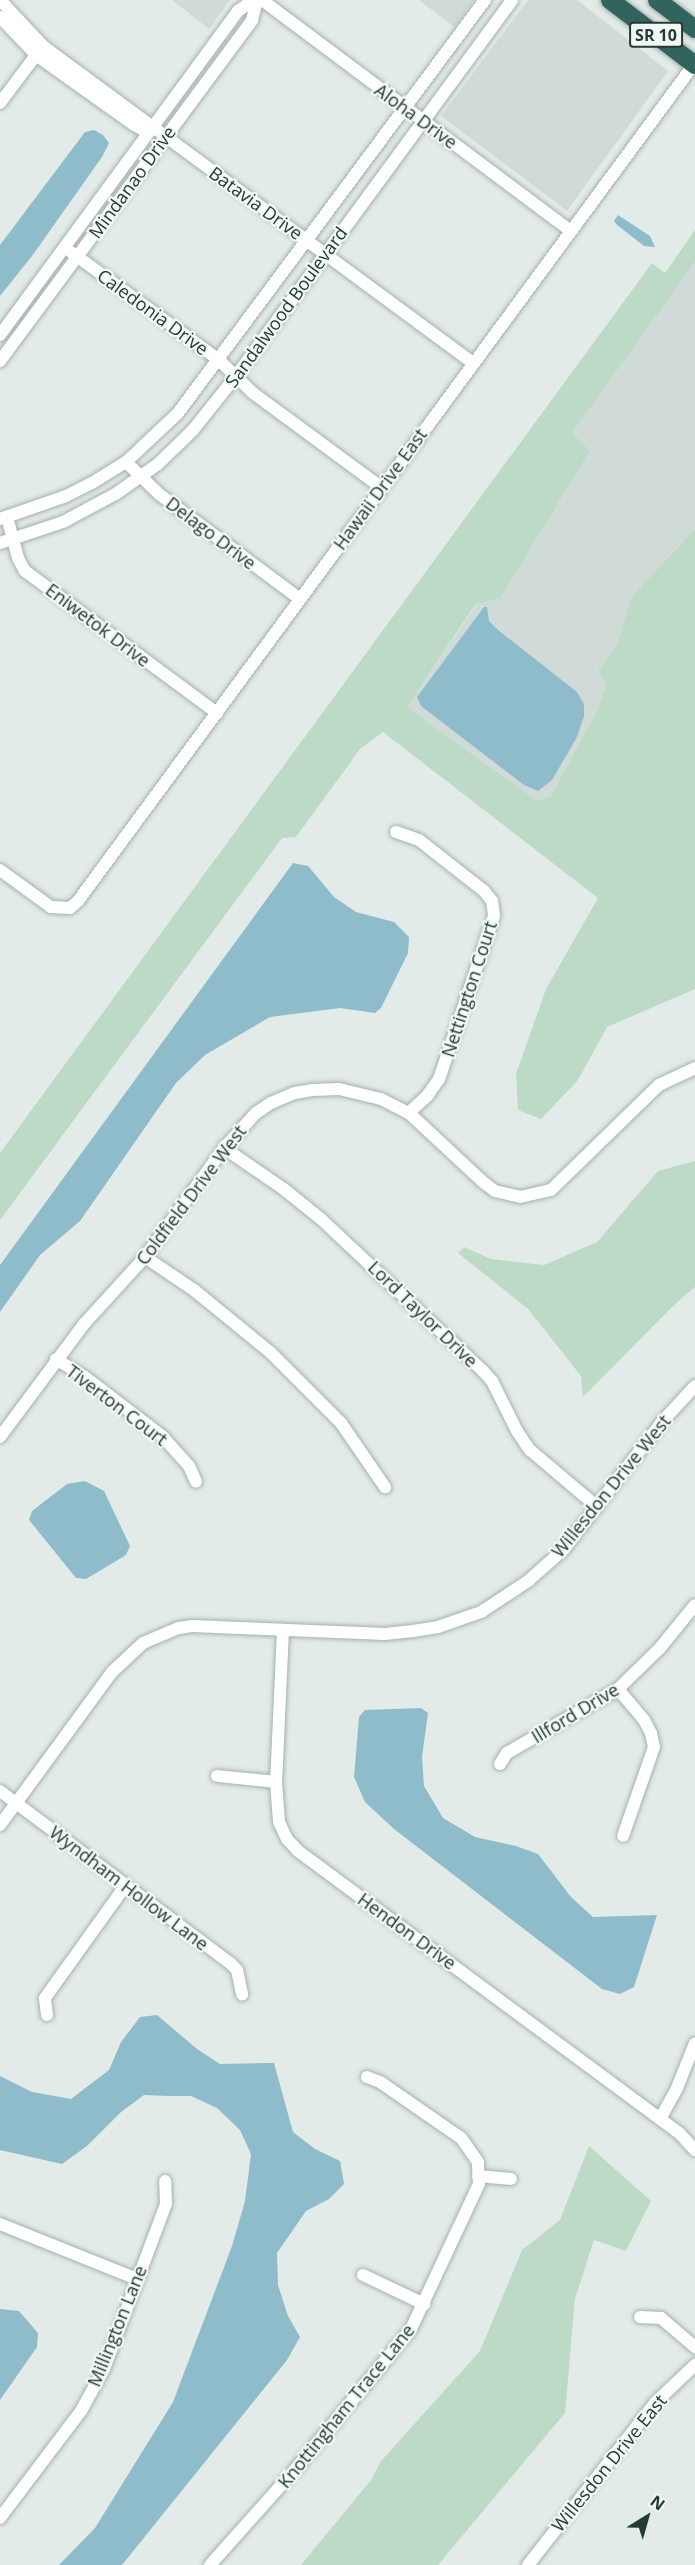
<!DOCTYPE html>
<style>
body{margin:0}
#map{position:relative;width:695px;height:2565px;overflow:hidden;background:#e2ebe8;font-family:"Open Sans",sans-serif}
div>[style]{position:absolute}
.built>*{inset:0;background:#d0dbd7}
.green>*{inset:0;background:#bddac7}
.water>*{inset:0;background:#8fbccb}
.roads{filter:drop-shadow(0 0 2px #a5b2af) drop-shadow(0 0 2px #a5b2af)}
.minor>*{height:12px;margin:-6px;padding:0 6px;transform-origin:6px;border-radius:6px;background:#fff}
.highway>*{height:18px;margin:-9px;padding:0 9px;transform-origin:9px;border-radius:9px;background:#32645e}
span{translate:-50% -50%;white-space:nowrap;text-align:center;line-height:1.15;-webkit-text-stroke:4.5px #f2f8f5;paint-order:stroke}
.shield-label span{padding:2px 4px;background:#f2f8f5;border:2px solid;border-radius:4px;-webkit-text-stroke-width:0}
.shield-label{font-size:16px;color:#243a36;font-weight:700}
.street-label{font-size:18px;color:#243a36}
.north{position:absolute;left:617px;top:2487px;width:60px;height:60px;-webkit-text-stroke:4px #f2f8f5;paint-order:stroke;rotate:37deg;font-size:16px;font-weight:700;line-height:24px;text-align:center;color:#243a36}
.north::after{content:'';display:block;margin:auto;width:21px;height:27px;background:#243a36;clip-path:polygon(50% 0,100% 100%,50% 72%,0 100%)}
</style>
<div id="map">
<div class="built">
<i style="clip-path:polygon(172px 0,230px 0,209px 29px)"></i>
<i style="clip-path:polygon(419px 0,474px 0,454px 27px)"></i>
<i style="clip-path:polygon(528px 0,577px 0,668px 71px,567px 211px,441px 116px)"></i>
<i style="clip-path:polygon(695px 262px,695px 529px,631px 597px,617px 645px,598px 670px,606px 682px,597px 711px,550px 797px,536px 800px,407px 707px,476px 605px,500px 599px,590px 451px,571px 434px)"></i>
</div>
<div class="green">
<i style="clip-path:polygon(695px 230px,695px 262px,572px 433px,590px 451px,500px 599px,475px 605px,407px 707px,536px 800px,550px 797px,597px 711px,606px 683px,598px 670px,617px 645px,631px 597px,695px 529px,695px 989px,607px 1027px,578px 1080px,541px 1119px,518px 1110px,516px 1074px,546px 989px,598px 898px,383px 732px,360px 749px,296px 837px,282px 838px,0 1220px,0 1153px,652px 263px,665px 273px)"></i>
<i style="clip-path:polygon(695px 1161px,695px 1287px,674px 1305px,583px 1397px,581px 1376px,528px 1309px,458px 1253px,464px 1247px,491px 1259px,544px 1265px,597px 1242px,658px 1171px)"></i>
<i style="clip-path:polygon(589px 2146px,651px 2201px,626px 2251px,594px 2240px,575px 2299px,565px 2413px,438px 2565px,301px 2565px,371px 2480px,381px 2461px,480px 2351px,522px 2250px,560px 2220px)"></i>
</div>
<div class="water">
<i style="clip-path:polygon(94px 130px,103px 135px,109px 143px,102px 157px,32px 256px,0 296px,0 245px,85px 132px)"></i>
<i style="clip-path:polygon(618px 215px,650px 236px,655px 247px,644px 246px,617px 225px,614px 221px)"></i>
<i style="clip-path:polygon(484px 607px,487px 607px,489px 621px,498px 630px,577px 692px,584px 704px,584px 716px,577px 737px,552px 780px,538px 791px,524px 785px,421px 706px,417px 697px)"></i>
<i style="clip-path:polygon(293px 863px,308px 866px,334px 897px,356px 912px,394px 922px,409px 937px,408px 953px,381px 1008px,375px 1013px,340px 1008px,270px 1017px,205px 1055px,176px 1083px,80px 1221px,40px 1255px,0 1312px,0 1265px)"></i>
<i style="clip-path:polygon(85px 1481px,104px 1491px,130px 1546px,126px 1555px,86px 1579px,76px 1578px,29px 1520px,32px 1511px,67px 1484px)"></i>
<i style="clip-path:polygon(421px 1708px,428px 1713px,422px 1757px,424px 1786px,443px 1818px,475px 1837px,516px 1846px,538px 1854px,571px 1897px,593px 1917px,657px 1915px,634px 1987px,620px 1994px,602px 1989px,394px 1829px,365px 1802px,354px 1777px,359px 1717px,365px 1710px)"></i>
<i style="clip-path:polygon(157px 2015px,197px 2049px,220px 2064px,274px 2063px,293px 2132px,315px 2149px,340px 2161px,344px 2184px,329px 2199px,306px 2211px,277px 2253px,278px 2285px,288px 2316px,300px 2337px,287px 2360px,122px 2565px,59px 2565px,95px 2528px,173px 2402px,232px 2246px,245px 2201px,251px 2154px,240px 2130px,217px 2108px,191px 2096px,168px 2096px,144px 2095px,121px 2112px,87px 2146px,62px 2164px,0 2150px,0 2076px,32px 2092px,71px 2099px,109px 2070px,121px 2042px,140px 2017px)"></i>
<i style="clip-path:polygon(0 2309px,19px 2311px,38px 2333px,37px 2347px,0 2400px)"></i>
</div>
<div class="roads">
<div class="minor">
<i style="left:0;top:0;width:63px;rotate:46.9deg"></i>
<i style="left:43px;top:46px;width:534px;rotate:36.4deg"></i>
<i style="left:262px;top:0;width:386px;rotate:36.8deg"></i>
<i style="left:0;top:17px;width:52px;rotate:46.5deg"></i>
<i style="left:36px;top:55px;width:120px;rotate:35.5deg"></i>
<i style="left:134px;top:125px;width:9px;rotate:27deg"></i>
<i style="left:142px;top:129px;width:11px"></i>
<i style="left:0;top:103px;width:60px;rotate:-53.1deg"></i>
<i style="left:71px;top:252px;width:183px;rotate:36.1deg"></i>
<i style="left:219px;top:360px;width:47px;rotate:44.1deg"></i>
<i style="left:253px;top:393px;width:160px;rotate:36.4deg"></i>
<i style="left:0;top:335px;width:402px;rotate:-53.7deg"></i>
<i style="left:238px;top:11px;width:19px;rotate:-35deg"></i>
<i style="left:0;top:361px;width:424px;rotate:-53.5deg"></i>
<i style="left:252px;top:20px;width:21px;rotate:-76deg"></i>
<i style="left:126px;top:462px;width:46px;rotate:44.1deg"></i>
<i style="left:159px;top:494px;width:176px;rotate:36.7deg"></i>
<i style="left:7px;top:517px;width:42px;rotate:75deg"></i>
<i style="left:18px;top:558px;width:15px;rotate:62deg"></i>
<i style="left:25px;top:571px;width:239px;rotate:36.5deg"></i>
<i style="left:0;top:519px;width:70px;rotate:-19.2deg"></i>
<i style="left:66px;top:496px;width:29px;rotate:-27deg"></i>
<i style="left:92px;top:483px;width:40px;rotate:-32deg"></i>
<i style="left:126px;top:462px;width:71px;rotate:-43.3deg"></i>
<i style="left:178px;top:413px;width:515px;rotate:-53.38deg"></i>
<i style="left:0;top:543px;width:66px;rotate:-18.4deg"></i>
<i style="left:63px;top:522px;width:61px;rotate:-28.2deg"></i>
<i style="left:117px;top:493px;width:50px;rotate:-35.3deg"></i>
<i style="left:158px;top:464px;width:49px;rotate:-44.2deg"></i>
<i style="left:193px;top:430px;width:69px;rotate:-51.5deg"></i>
<i style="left:236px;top:376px;width:466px;rotate:-53.7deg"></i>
<i style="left:396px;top:832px;width:24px;rotate:19deg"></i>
<i style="left:419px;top:840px;width:83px;rotate:38.1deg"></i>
<i style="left:484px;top:891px;width:13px;rotate:51deg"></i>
<i style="left:492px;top:901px;width:15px;rotate:82deg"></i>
<i style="left:494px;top:916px;width:172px;rotate:108.6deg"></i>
<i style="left:439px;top:1079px;width:19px;rotate:125deg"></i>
<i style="left:428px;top:1095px;width:26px;rotate:137deg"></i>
<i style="left:0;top:870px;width:63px;rotate:36deg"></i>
<i style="left:51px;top:907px;width:19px;rotate:3deg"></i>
<i style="left:70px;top:908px;width:11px;rotate:-41deg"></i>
<i style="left:78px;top:901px;width:1041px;rotate:-53.64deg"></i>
<i style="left:224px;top:1148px;width:74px;rotate:34.5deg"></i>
<i style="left:285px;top:1190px;width:46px;rotate:38.9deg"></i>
<i style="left:321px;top:1219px;width:222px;rotate:43.2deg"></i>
<i style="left:483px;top:1371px;width:13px;rotate:48deg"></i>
<i style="left:492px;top:1381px;width:56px;rotate:63.4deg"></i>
<i style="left:517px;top:1431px;width:23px;rotate:56deg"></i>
<i style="left:530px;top:1450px;width:85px;rotate:40.2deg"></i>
<i style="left:145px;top:1257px;width:59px;rotate:34deg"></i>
<i style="left:194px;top:1290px;width:99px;rotate:39.3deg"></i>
<i style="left:271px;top:1353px;width:99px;rotate:45deg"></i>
<i style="left:341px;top:1423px;width:78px;rotate:55.5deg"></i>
<i style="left:56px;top:1359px;width:34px;rotate:32deg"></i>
<i style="left:85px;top:1377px;width:97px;rotate:37.5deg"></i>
<i style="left:162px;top:1436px;width:40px;rotate:48deg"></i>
<i style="left:189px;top:1466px;width:17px;rotate:66deg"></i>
<i style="left:0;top:1437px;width:141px;rotate:-53.4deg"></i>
<i style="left:84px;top:1324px;width:91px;rotate:-47.7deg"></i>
<i style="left:145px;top:1257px;width:135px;rotate:-54.1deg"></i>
<i style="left:224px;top:1148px;width:47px;rotate:-47.6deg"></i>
<i style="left:256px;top:1113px;width:18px;rotate:-34deg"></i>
<i style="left:271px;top:1103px;width:26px;rotate:-23deg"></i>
<i style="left:295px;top:1093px;width:17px;rotate:-10deg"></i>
<i style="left:312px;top:1090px;width:27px;rotate:-2deg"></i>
<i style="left:339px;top:1089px;width:43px;rotate:13.4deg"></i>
<i style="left:381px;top:1099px;width:31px;rotate:27deg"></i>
<i style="left:409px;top:1113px;width:101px;rotate:43deg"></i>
<i style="left:483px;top:1182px;width:15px;rotate:37deg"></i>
<i style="left:495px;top:1191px;width:26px;rotate:13deg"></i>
<i style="left:520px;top:1197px;width:32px;rotate:-13deg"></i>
<i style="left:551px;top:1190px;width:151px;rotate:-44.2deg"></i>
<i style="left:659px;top:1085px;width:40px;rotate:-25deg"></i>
<i style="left:283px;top:1630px;width:152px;rotate:92.6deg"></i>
<i style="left:276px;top:1782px;width:40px;rotate:85.7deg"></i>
<i style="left:279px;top:1822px;width:19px;rotate:65deg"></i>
<i style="left:287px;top:1839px;width:16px;rotate:47deg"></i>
<i style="left:298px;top:1851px;width:475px;rotate:36.5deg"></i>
<i style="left:680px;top:2134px;width:22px;rotate:47deg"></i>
<i style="left:618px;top:1689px;width:40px;rotate:50deg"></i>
<i style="left:644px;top:1720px;width:15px;rotate:62deg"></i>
<i style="left:651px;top:1733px;width:14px;rotate:78deg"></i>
<i style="left:654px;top:1747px;width:94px;rotate:109.2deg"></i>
<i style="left:500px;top:1764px;width:13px;rotate:-58deg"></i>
<i style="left:507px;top:1753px;width:128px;rotate:-30deg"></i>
<i style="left:618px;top:1689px;width:59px;rotate:-44.3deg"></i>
<i style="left:660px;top:1648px;width:55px;rotate:-50.9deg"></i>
<i style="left:217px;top:1776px;width:59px;rotate:5.8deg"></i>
<i style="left:0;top:1791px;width:289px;rotate:36.8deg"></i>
<i style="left:231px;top:1964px;width:8px;rotate:45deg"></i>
<i style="left:237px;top:1970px;width:25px;rotate:78deg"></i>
<i style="left:0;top:1825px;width:190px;rotate:-53.8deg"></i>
<i style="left:112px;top:1672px;width:42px;rotate:-43.1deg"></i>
<i style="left:143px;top:1643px;width:39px;rotate:-23deg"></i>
<i style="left:179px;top:1628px;width:13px;rotate:-9deg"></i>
<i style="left:192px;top:1626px;width:193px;rotate:2.4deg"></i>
<i style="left:385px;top:1634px;width:28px;rotate:-6deg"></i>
<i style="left:413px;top:1631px;width:25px;rotate:-9deg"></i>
<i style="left:438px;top:1627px;width:46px;rotate:-19.2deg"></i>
<i style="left:481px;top:1612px;width:56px;rotate:-33.4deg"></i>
<i style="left:528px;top:1581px;width:47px;rotate:-41.5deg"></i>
<i style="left:563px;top:1550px;width:160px;rotate:-52.3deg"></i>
<i style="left:661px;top:1423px;width:50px;rotate:-47.4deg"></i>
<i style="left:47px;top:2015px;width:17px;rotate:-97deg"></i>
<i style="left:45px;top:1998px;width:139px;rotate:-54.4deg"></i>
<i style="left:660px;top:2119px;width:35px;rotate:-61deg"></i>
<i style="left:677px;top:2088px;width:48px;rotate:-68.2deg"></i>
<i style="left:478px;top:2176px;width:33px;rotate:5deg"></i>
<i style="left:0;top:2224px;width:148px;rotate:21.9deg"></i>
<i style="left:363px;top:2275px;width:68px;rotate:25.4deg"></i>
<i style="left:640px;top:2317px;width:21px;rotate:3deg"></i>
<i style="left:661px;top:2318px;width:45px;rotate:40.5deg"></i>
<i style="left:0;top:2518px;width:134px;rotate:-52.9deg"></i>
<i style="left:81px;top:2411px;width:48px;rotate:-61.3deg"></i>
<i style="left:104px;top:2369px;width:176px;rotate:-69.4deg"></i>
<i style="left:166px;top:2204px;width:23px;rotate:-92deg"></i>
<i style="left:210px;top:2565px;width:134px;rotate:-48.3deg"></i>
<i style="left:299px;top:2465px;width:176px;rotate:-50.5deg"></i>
<i style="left:411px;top:2329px;width:160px;rotate:-64.9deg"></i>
<i style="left:479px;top:2184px;width:22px;rotate:-93deg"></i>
<i style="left:478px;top:2162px;width:29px;rotate:-125deg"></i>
<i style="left:461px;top:2138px;width:98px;rotate:-145.3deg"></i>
<i style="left:380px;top:2082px;width:14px;rotate:-159deg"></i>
<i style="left:528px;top:2565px;width:207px;rotate:-51.9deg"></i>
<i style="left:656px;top:2402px;width:54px;rotate:-43.5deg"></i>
</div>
<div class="highway">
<i style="left:610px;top:0;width:107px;rotate:37.4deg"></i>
<i style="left:657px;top:0;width:48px;rotate:37.3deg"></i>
</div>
</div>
<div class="shield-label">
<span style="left:656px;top:35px">SR 10</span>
</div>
<div class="street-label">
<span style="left:416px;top:116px;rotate:36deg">Aloha Drive</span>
<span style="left:132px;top:182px;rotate:-54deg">Mindanao Drive</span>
<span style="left:256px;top:203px;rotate:36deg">Batavia Drive</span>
<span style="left:286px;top:307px;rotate:-54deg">Sandalwood Boulevard</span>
<span style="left:153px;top:312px;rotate:36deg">Caledonia Drive</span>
<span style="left:380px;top:489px;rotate:-54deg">Hawaii Drive East</span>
<span style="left:211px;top:533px;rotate:37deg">Delago Drive</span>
<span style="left:98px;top:625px;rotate:37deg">Eniwetok Drive</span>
<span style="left:469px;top:989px;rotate:-72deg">Nettington Court</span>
<span style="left:191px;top:1195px;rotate:-53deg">Coldfield Drive West</span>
<span style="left:423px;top:1314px;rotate:44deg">Lord Taylor Drive</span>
<span style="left:117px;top:1405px;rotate:37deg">Tiverton Court</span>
<span style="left:611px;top:1486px;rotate:-51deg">Willesdon Drive West</span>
<span style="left:575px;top:1713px;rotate:-31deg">Illford Drive</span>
<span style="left:129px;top:1888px;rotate:37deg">Wyndham Hollow Lane</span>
<span style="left:407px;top:1931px;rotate:36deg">Hendon Drive</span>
<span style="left:117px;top:2326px;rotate:-68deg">Millington Lane</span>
<span style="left:346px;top:2406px;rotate:-51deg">Knottingham Trace Lane</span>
<span style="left:609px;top:2463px;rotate:-51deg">Willesdon Drive East</span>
</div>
<div class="north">N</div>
</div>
